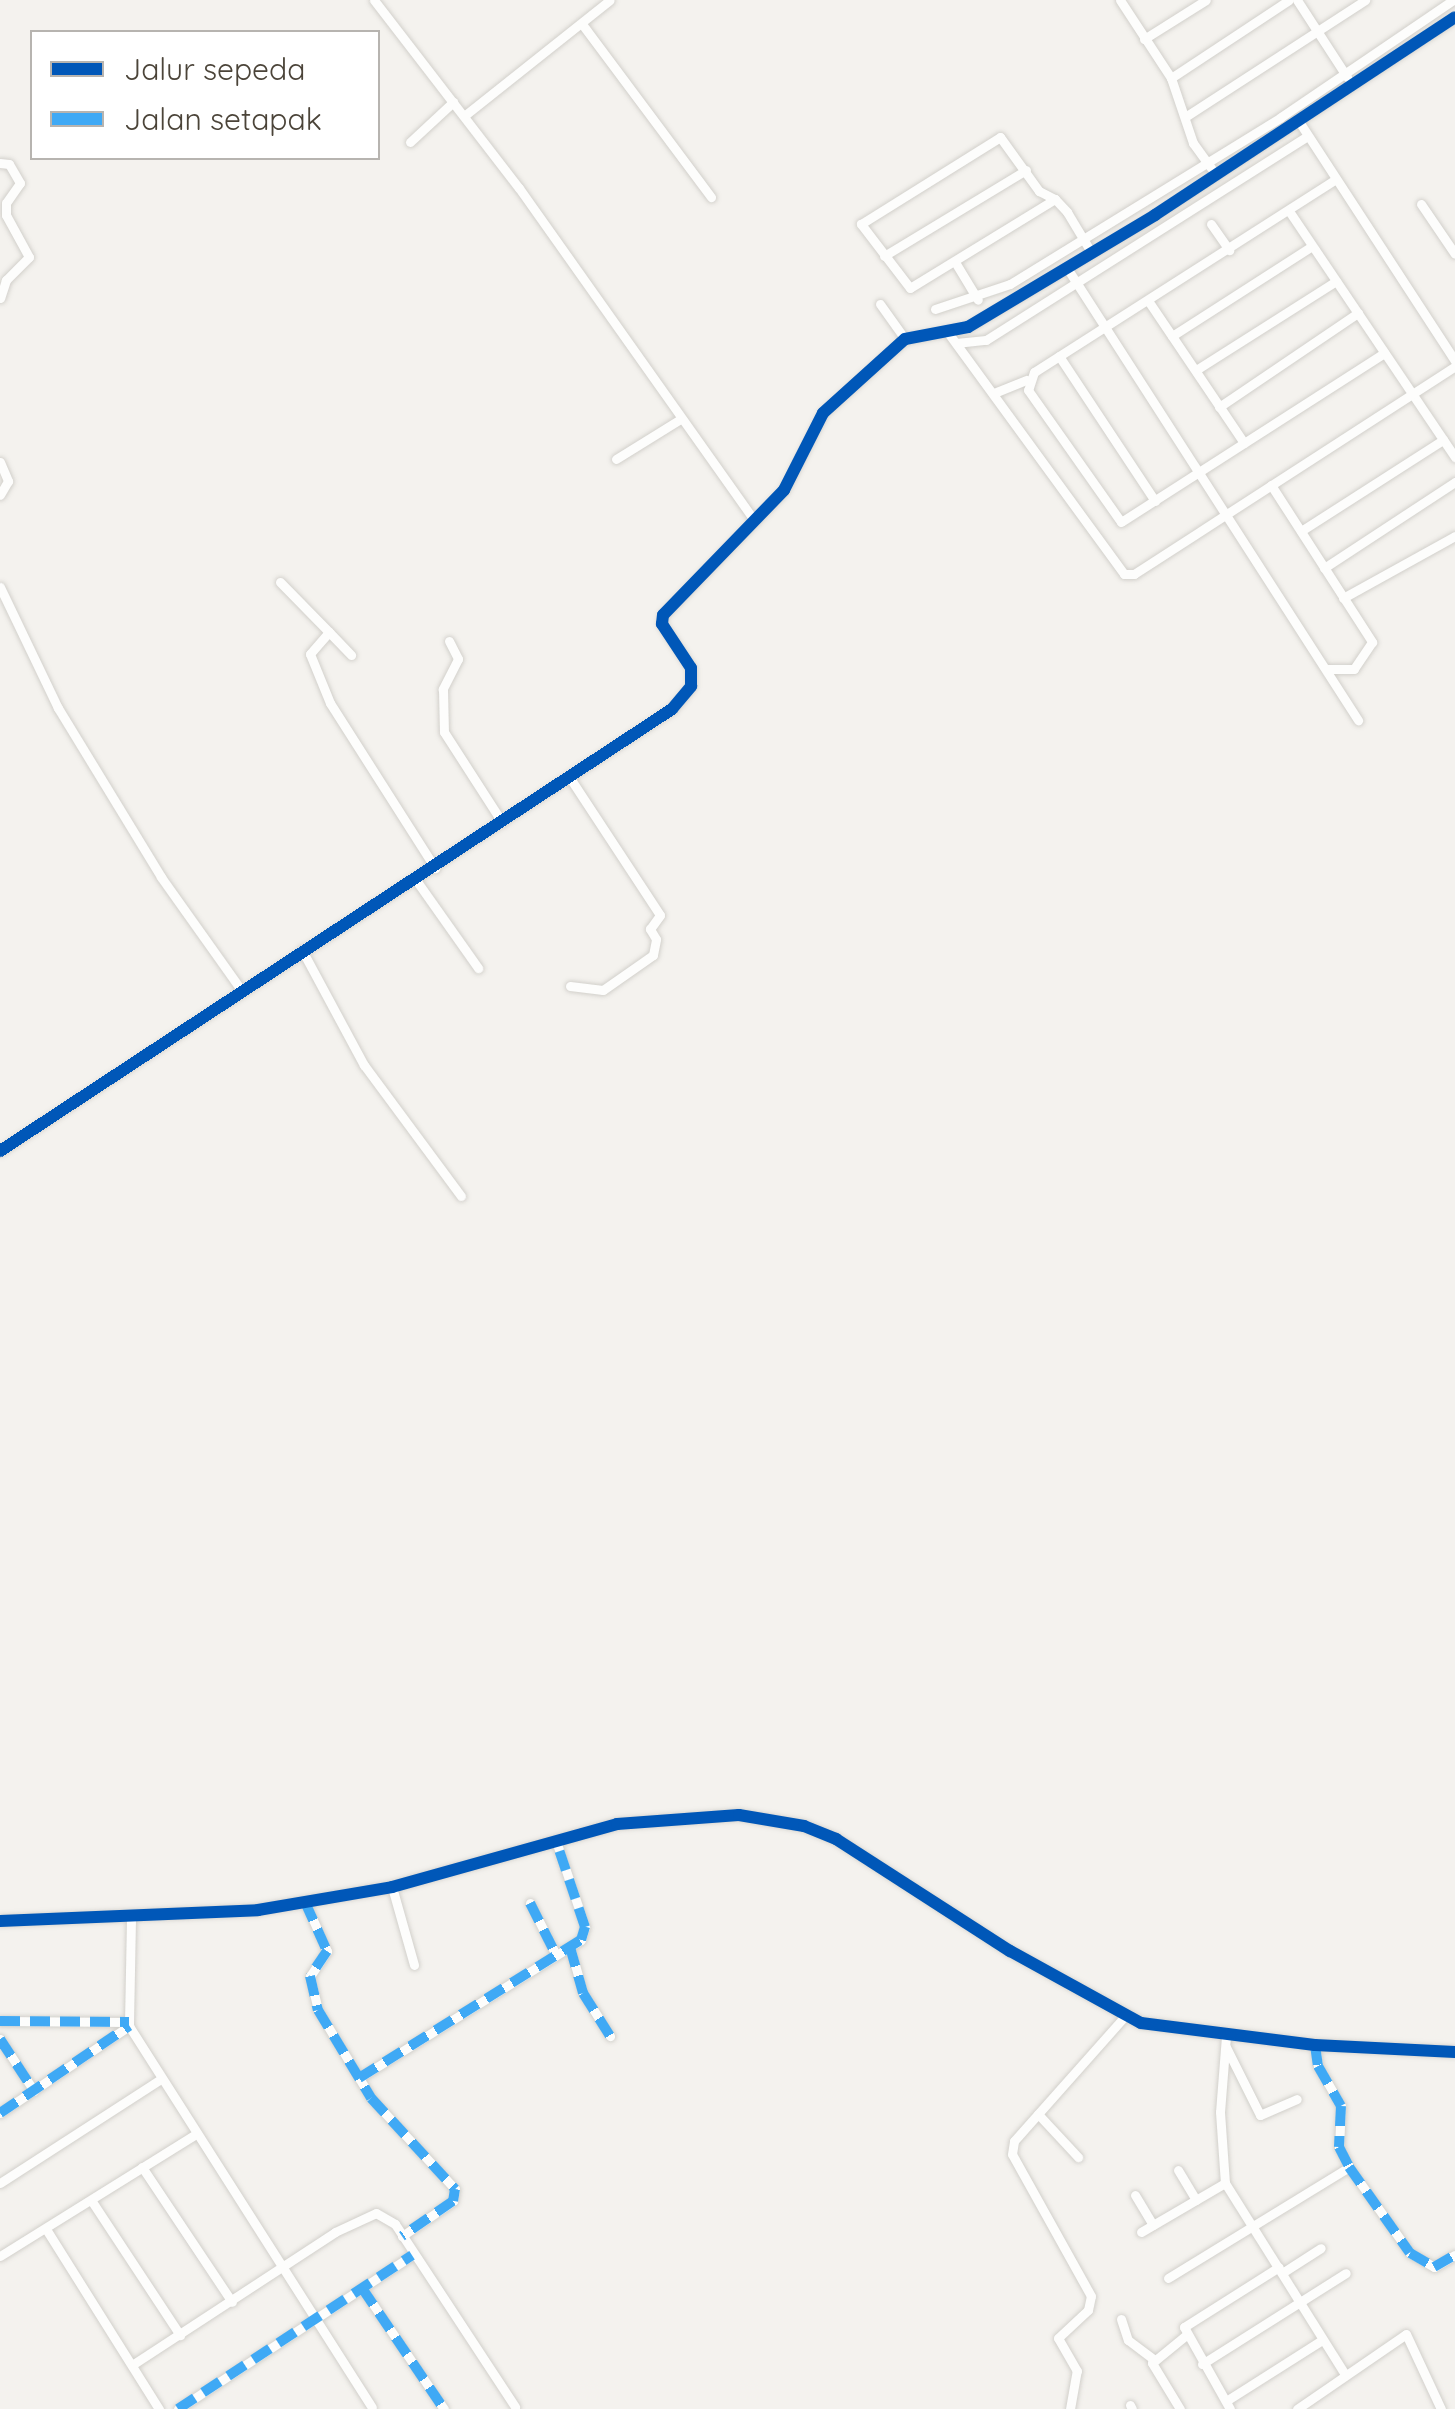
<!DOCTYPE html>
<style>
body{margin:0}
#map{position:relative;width:1455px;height:2409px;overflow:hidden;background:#f4f2ee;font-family:Quicksand,sans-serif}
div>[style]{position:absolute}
.roads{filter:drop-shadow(0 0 2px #d2d0cb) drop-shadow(0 0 2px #d2d0cb)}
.minor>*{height:9px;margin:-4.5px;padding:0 4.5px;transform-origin:4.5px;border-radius:4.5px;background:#fdfdfc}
.tertiary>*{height:10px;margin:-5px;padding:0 5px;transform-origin:5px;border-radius:5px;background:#fdfdfc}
.quiet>*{height:10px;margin-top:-5px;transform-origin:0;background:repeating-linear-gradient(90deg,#3fa9f5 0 20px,transparent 0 30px)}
.cycleway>*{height:12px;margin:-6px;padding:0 6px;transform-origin:6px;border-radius:6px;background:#0057b8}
span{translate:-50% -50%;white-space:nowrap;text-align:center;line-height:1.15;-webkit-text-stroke:8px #fff;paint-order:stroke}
.legend{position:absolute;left:30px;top:30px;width:350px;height:130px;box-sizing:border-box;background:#fff;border:2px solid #b7b4b0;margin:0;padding:12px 18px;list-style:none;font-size:30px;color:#4b4439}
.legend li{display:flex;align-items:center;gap:20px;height:50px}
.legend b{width:50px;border:2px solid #b7b4b0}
</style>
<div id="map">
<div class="roads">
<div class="minor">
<i style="left:374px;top:0;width:237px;rotate:52.4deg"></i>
<i style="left:519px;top:188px;width:408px;rotate:54.7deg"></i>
<i style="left:1120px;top:0;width:93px;rotate:56.8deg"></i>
<i style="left:1171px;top:78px;width:69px;rotate:71.3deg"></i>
<i style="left:1193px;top:143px;width:31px;rotate:54deg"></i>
<i style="left:1297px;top:0;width:92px;rotate:57deg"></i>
<i style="left:582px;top:24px;width:216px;rotate:53.3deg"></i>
<i style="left:1144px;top:39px;width:73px;rotate:-32.2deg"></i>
<i style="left:1171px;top:78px;width:141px;rotate:-33.5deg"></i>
<i style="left:464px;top:116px;width:186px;rotate:-38.5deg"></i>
<i style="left:1185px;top:117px;width:215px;rotate:-33deg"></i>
<i style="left:1298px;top:120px;width:288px;rotate:56.9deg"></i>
<i style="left:410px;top:142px;width:59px;rotate:-42.9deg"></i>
<i style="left:0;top:163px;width:9px;rotate:6deg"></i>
<i style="left:9px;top:164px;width:22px;rotate:60deg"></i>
<i style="left:20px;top:183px;width:24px;rotate:125deg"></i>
<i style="left:6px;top:203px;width:12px;rotate:90deg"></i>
<i style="left:6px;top:215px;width:48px;rotate:61.3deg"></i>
<i style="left:29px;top:257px;width:33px;rotate:135deg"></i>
<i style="left:6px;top:280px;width:19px;rotate:108deg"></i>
<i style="left:1336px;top:179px;width:358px;rotate:147.4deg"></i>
<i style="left:1034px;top:372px;width:19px;rotate:108deg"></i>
<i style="left:1028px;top:390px;width:161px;rotate:54.8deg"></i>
<i style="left:1121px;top:522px;width:313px;rotate:-32.7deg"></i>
<i style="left:1055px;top:199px;width:170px;rotate:148.5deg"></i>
<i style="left:910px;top:288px;width:81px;rotate:-127.4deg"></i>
<i style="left:861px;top:224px;width:164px;rotate:-32deg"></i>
<i style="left:1000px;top:137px;width:67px;rotate:54.2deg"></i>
<i style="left:1039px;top:191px;width:18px;rotate:27deg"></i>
<i style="left:1055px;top:199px;width:18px;rotate:47deg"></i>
<i style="left:1067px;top:212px;width:47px;rotate:59deg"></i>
<i style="left:1421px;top:204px;width:60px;rotate:55.8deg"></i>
<i style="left:1289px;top:211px;width:297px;rotate:56deg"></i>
<i style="left:1211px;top:224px;width:32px;rotate:55deg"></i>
<i style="left:884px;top:256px;width:166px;rotate:-31.2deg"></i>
<i style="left:955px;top:262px;width:44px;rotate:58.8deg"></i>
<i style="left:1067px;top:268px;width:538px;rotate:57.23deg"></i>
<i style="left:1149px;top:302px;width:170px;rotate:56deg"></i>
<i style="left:880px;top:304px;width:43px;rotate:54.5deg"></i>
<i style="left:935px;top:309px;width:79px;rotate:-18.4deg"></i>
<i style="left:1010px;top:284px;width:318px;rotate:-31.6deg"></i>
<i style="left:1281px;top:117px;width:208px;rotate:-34.2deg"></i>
<i style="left:949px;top:334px;width:297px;rotate:53.9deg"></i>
<i style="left:1124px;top:574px;width:10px"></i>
<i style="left:1134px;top:574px;width:382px;rotate:-32.9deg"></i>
<i style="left:1172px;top:336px;width:166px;rotate:-32.7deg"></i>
<i style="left:956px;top:343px;width:30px;rotate:-6deg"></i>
<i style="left:986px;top:340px;width:381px;rotate:-32.4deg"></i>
<i style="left:1059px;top:356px;width:174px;rotate:56.5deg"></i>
<i style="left:1196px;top:370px;width:166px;rotate:-32.4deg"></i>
<i style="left:994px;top:393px;width:35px;rotate:-22deg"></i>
<i style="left:1219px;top:407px;width:168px;rotate:-34.1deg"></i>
<i style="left:616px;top:459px;width:74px;rotate:-31.8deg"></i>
<i style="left:0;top:462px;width:21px;rotate:67deg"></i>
<i style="left:8px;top:481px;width:16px;rotate:120deg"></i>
<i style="left:1271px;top:485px;width:187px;rotate:57.2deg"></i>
<i style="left:1372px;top:642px;width:32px;rotate:124deg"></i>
<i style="left:1354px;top:669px;width:27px;rotate:180deg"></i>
<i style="left:1301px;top:531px;width:169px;rotate:-32.7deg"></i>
<i style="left:1324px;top:568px;width:157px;rotate:-33.3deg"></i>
<i style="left:280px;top:582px;width:70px;rotate:45.6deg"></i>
<i style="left:329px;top:632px;width:29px;rotate:131deg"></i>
<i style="left:310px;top:654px;width:53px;rotate:67.8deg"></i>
<i style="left:330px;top:703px;width:196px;rotate:57.5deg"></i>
<i style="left:0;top:587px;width:134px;rotate:64.4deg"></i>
<i style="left:58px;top:708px;width:198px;rotate:58.6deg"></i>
<i style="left:161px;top:877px;width:140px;rotate:54.6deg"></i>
<i style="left:1343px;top:598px;width:128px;rotate:-29deg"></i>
<i style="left:329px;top:632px;width:32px;rotate:46deg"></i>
<i style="left:449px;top:641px;width:20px;rotate:63deg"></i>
<i style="left:458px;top:659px;width:34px;rotate:117deg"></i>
<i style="left:443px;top:689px;width:43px;rotate:88.7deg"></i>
<i style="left:444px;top:732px;width:107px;rotate:57.2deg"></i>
<i style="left:416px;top:880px;width:108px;rotate:54.8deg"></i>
<i style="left:302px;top:950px;width:131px;rotate:61.7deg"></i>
<i style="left:364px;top:1065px;width:163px;rotate:53.5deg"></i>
<i style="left:570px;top:986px;width:33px;rotate:7deg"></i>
<i style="left:603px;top:990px;width:61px;rotate:-35deg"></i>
<i style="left:653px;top:955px;width:16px;rotate:-79deg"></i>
<i style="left:656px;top:939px;width:12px;rotate:-121deg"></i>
<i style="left:650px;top:929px;width:17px;rotate:-54deg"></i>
<i style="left:660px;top:915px;width:164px;rotate:-123.3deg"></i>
<i style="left:0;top:1151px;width:804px;rotate:-33.33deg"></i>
<i style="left:672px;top:709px;width:30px;rotate:-50deg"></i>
<i style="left:691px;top:686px;width:18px;rotate:-90deg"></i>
<i style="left:691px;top:668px;width:53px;rotate:-123.4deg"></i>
<i style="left:662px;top:624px;width:9px;rotate:-84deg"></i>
<i style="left:663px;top:615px;width:174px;rotate:-45.9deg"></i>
<i style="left:784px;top:490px;width:86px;rotate:-63.1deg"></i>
<i style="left:823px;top:413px;width:110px;rotate:-42.1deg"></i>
<i style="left:905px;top:339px;width:64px;rotate:-10.8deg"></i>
<i style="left:968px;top:327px;width:218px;rotate:-30.9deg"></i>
<i style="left:1155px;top:215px;width:359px;rotate:-33.4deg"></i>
<i style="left:392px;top:1887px;width:81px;rotate:74.2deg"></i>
<i style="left:305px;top:1902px;width:54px;rotate:65.8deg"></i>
<i style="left:327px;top:1951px;width:30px;rotate:124deg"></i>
<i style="left:310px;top:1976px;width:35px;rotate:77deg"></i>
<i style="left:318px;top:2010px;width:103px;rotate:58.9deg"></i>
<i style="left:371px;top:2098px;width:124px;rotate:47.3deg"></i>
<i style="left:455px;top:2189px;width:12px;rotate:99deg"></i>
<i style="left:453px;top:2201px;width:62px;rotate:145.5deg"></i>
<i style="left:530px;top:1903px;width:58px;rotate:63.4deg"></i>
<i style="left:131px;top:1919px;width:107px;rotate:91.1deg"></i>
<i style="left:129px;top:2026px;width:452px;rotate:57.5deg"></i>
<i style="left:570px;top:1947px;width:48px;rotate:74.2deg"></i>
<i style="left:583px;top:1993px;width:51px;rotate:57.9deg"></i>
<i style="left:0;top:2021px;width:129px;rotate:0.4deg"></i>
<i style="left:1226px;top:2036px;width:76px;rotate:94.5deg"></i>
<i style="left:1220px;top:2112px;width:71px;rotate:86deg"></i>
<i style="left:1225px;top:2183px;width:224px;rotate:57.9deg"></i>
<i style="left:0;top:2039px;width:62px;rotate:56.8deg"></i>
<i style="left:1315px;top:2045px;width:21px;rotate:82deg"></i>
<i style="left:1318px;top:2066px;width:46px;rotate:60.1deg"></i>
<i style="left:1341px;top:2106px;width:41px;rotate:92.8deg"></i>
<i style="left:1339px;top:2147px;width:22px;rotate:63deg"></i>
<i style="left:1349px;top:2167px;width:105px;rotate:54.7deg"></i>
<i style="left:1410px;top:2253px;width:28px;rotate:30deg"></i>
<i style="left:1434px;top:2267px;width:24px;rotate:-30deg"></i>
<i style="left:1226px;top:2047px;width:76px;rotate:63.4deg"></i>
<i style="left:1260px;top:2115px;width:40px;rotate:-23.4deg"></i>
<i style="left:359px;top:2078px;width:261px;rotate:-31.9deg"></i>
<i style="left:581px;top:1940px;width:14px;rotate:-73deg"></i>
<i style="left:585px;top:1927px;width:91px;rotate:-108.6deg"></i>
<i style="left:0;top:2113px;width:156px;rotate:-34deg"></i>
<i style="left:1038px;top:2114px;width:59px;rotate:47.1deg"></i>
<i style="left:142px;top:2167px;width:162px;rotate:56.3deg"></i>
<i style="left:1178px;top:2170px;width:35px;rotate:59deg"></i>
<i style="left:0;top:2183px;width:192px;rotate:-32.9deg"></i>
<i style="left:1135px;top:2195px;width:35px;rotate:59deg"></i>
<i style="left:91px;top:2200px;width:162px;rotate:56.6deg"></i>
<i style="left:46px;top:2229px;width:213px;rotate:57.9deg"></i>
<i style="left:1141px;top:2232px;width:97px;rotate:-30.3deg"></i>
<i style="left:0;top:2256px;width:231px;rotate:-31.9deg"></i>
<i style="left:1282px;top:2273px;width:46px;rotate:-32.7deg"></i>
<i style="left:1168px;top:2278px;width:212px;rotate:-31.5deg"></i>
<i style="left:362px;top:2288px;width:146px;rotate:55.9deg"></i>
<i style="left:1121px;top:2319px;width:22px;rotate:72deg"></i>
<i style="left:1128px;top:2340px;width:31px;rotate:37deg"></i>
<i style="left:1202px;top:2364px;width:170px;rotate:-32.3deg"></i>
<i style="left:132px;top:2365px;width:243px;rotate:-33.2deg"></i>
<i style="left:335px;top:2232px;width:45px;rotate:-24.9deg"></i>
<i style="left:376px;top:2213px;width:22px;rotate:30deg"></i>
<i style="left:395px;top:2224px;width:219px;rotate:56.7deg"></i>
<i style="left:1226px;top:2401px;width:114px;rotate:-32.4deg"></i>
<i style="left:1130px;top:2405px;width:4px;rotate:63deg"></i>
<i style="left:178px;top:2409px;width:280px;rotate:-33.3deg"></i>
<i style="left:1070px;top:2409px;width:39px;rotate:-80deg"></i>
<i style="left:1077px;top:2371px;width:38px;rotate:-120deg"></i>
<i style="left:1058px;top:2338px;width:41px;rotate:-43deg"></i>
<i style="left:1088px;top:2310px;width:14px;rotate:-78deg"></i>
<i style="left:1091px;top:2296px;width:162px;rotate:-119.1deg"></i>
<i style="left:1012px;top:2154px;width:13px;rotate:-81deg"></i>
<i style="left:1014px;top:2141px;width:166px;rotate:-48.4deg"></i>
<i style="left:1180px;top:2409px;width:54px;rotate:-121.3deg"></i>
<i style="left:1152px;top:2363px;width:43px;rotate:-39.3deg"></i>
<i style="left:1230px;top:2409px;width:94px;rotate:-119.3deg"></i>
<i style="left:1184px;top:2327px;width:112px;rotate:-32.3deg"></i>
<i style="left:1297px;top:2409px;width:132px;rotate:-34.5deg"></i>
<i style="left:1406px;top:2334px;width:83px;rotate:65deg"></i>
</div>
<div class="tertiary">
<i style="left:0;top:1921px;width:258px;rotate:-2.4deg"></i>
<i style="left:258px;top:1910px;width:136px;rotate:-9.7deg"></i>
<i style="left:392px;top:1887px;width:234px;rotate:-15.6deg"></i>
<i style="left:617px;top:1824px;width:122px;rotate:-4.2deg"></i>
<i style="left:739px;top:1815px;width:66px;rotate:9.6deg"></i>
<i style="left:804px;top:1826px;width:35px;rotate:22deg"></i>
<i style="left:836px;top:1839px;width:207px;rotate:32.8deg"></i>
<i style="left:1010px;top:1951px;width:149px;rotate:28.8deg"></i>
<i style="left:1141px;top:2023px;width:175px;rotate:7.2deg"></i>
<i style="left:1315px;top:2045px;width:140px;rotate:2.9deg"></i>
</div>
</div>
<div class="quiet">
<i style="left:305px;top:1902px;width:54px;rotate:65.8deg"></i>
<i style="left:327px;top:1951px;width:30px;rotate:124deg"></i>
<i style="left:310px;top:1976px;width:35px;rotate:77deg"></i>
<i style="left:318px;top:2010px;width:103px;rotate:58.9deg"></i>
<i style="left:371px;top:2098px;width:124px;rotate:47.3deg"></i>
<i style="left:455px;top:2189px;width:12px;rotate:99deg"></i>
<i style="left:453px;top:2201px;width:62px;rotate:145.5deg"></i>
<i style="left:530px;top:1903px;width:58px;rotate:63.4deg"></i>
<i style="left:570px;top:1947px;width:48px;rotate:74.2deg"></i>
<i style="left:583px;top:1993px;width:51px;rotate:57.9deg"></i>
<i style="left:0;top:2021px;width:129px;rotate:0.4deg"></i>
<i style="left:0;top:2039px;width:62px;rotate:56.8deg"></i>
<i style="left:1315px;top:2045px;width:21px;rotate:82deg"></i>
<i style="left:1318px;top:2066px;width:46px;rotate:60.1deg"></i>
<i style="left:1341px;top:2106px;width:41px;rotate:92.8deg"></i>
<i style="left:1339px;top:2147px;width:22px;rotate:63deg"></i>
<i style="left:1349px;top:2167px;width:105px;rotate:54.7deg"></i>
<i style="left:1410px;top:2253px;width:28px;rotate:30deg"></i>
<i style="left:1434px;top:2267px;width:24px;rotate:-30deg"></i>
<i style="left:359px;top:2078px;width:261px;rotate:-31.9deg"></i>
<i style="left:581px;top:1940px;width:14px;rotate:-73deg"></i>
<i style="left:585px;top:1927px;width:91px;rotate:-108.6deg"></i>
<i style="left:0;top:2113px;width:156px;rotate:-34deg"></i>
<i style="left:362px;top:2288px;width:146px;rotate:55.9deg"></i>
<i style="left:178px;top:2409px;width:280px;rotate:-33.3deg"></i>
</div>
<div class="cycleway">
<i style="left:0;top:1151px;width:804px;rotate:-33.33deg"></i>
<i style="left:672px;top:709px;width:30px;rotate:-50deg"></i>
<i style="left:691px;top:686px;width:18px;rotate:-90deg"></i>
<i style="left:691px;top:668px;width:53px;rotate:-123.4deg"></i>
<i style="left:662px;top:624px;width:9px;rotate:-84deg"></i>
<i style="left:663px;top:615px;width:174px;rotate:-45.9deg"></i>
<i style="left:784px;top:490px;width:86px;rotate:-63.1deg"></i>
<i style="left:823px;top:413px;width:110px;rotate:-42.1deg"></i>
<i style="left:905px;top:339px;width:64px;rotate:-10.8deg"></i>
<i style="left:968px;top:327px;width:218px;rotate:-30.9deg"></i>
<i style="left:1155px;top:215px;width:359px;rotate:-33.4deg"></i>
<i style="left:0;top:1921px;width:258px;rotate:-2.4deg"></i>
<i style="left:258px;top:1910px;width:136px;rotate:-9.7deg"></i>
<i style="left:392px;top:1887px;width:234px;rotate:-15.6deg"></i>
<i style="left:617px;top:1824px;width:122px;rotate:-4.2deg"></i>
<i style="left:739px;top:1815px;width:66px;rotate:9.6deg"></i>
<i style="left:804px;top:1826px;width:35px;rotate:22deg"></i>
<i style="left:836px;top:1839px;width:207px;rotate:32.8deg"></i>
<i style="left:1010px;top:1951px;width:149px;rotate:28.8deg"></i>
<i style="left:1141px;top:2023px;width:175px;rotate:7.2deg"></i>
<i style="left:1315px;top:2045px;width:140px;rotate:2.9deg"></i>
</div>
<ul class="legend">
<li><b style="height:12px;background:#0057b8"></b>Jalur sepeda</li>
<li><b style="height:12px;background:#3fa9f5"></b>Jalan setapak</li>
</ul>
</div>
